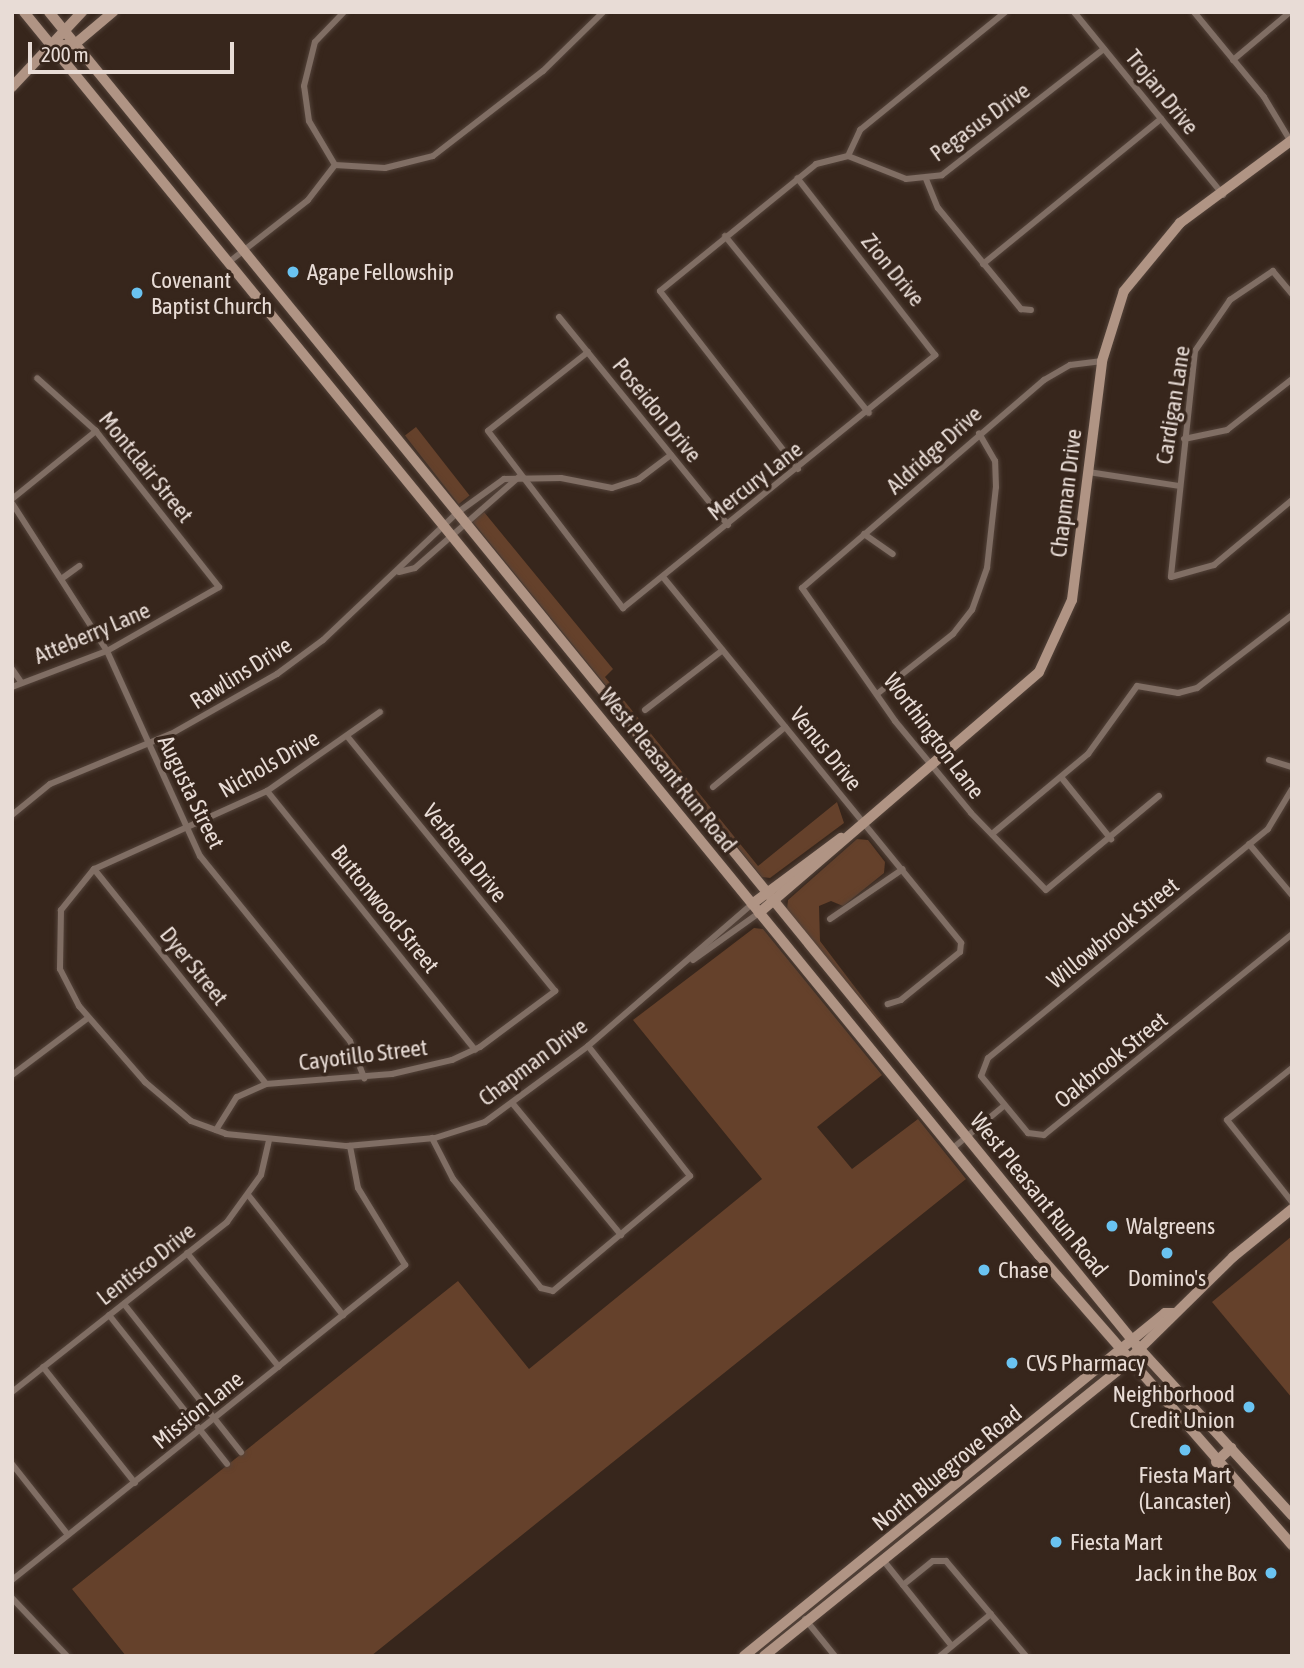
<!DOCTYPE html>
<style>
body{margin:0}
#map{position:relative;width:1304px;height:1668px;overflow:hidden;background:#37261c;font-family:"Asap Condensed",sans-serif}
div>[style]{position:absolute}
.green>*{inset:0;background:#65412b;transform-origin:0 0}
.roads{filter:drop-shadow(0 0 2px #53433a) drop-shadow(0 0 2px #53433a)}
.street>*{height:6px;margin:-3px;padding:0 3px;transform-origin:3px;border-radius:3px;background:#806e64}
.secondary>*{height:10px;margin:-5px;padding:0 5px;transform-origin:5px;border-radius:5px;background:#b09484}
.dots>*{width:19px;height:19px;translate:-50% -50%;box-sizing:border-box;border:4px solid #37261c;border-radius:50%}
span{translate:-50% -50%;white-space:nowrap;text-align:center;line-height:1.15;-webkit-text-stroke:7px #37261c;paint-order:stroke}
.street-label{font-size:23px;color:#e8dcd6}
.poi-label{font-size:23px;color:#e8dcd6}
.left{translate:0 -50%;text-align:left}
.right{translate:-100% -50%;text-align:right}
.frame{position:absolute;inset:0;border:14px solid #e8dcd6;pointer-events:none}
.scale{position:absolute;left:28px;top:42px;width:206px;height:32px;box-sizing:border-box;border:4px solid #e8dcd6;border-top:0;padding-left:9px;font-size:21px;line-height:24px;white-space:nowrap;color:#e8dcd6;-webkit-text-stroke:5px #37261c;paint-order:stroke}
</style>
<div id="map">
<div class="green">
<i style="left:416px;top:427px;width:87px;height:14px;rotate:52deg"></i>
<i style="clip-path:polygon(484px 512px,613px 669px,605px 677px,758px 866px,837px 802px,844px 823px,770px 878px,762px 877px,472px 521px)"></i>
<i style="clip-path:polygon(857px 839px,868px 840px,885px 862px,884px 873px,843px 906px,831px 901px,819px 906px,820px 941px,907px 1056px,787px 909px,788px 900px)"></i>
<i style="clip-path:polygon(754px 928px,763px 929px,882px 1075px,817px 1127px,852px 1169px,918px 1119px,966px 1179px,371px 1656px,126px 1656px,72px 1589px,458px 1281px,529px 1369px,762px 1179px,633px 1020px)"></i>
<i style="clip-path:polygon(1292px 1236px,1292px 1398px,1212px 1302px)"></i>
</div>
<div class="roads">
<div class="street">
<i style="left:1074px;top:12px;width:236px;rotate:50.8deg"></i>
<i style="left:1194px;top:12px;width:110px;rotate:50.5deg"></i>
<i style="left:1264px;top:97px;width:52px;rotate:59deg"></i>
<i style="left:1233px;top:60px;width:75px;rotate:-40.1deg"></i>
<i style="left:848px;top:156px;width:29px;rotate:-65deg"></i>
<i style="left:860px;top:130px;width:187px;rotate:-39.1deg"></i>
<i style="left:335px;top:165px;width:50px;rotate:3.4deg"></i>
<i style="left:385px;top:168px;width:49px;rotate:-14deg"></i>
<i style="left:433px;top:156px;width:139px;rotate:-37.7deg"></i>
<i style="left:543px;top:71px;width:84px;rotate:-44.5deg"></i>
<i style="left:335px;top:165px;width:51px;rotate:-120.6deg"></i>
<i style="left:309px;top:121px;width:35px;rotate:-98deg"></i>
<i style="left:304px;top:86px;width:45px;rotate:-76deg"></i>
<i style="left:315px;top:42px;width:42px;rotate:-46deg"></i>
<i style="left:926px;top:179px;width:31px;rotate:68deg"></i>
<i style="left:938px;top:208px;width:131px;rotate:50.6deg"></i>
<i style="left:1021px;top:309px;width:10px;rotate:6deg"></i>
<i style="left:725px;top:236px;width:228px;rotate:50.9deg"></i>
<i style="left:229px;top:262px;width:100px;rotate:-38.1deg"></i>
<i style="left:308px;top:200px;width:44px;rotate:-52.4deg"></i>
<i style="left:983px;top:264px;width:230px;rotate:-39.2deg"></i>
<i style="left:1292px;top:294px;width:30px;rotate:-130deg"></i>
<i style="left:1273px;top:271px;width:52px;rotate:146deg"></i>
<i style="left:1230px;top:300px;width:62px;rotate:124.5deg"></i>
<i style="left:1195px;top:351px;width:227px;rotate:96.1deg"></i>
<i style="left:1171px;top:577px;width:45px;rotate:-15.6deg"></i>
<i style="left:1214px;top:565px;width:102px;rotate:-39.8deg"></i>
<i style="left:559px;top:317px;width:268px;rotate:50.9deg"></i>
<i style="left:588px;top:352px;width:127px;rotate:141.7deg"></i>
<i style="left:488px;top:431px;width:223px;rotate:52.7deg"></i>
<i style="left:623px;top:608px;width:402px;rotate:-39deg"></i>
<i style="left:935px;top:355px;width:224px;rotate:-127.9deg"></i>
<i style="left:1102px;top:361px;width:32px;rotate:173deg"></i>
<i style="left:1070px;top:365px;width:30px;rotate:150deg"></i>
<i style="left:1044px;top:380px;width:319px;rotate:139.3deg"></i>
<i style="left:802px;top:588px;width:162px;rotate:55deg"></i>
<i style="left:895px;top:721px;width:119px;rotate:50.4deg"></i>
<i style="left:971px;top:813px;width:107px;rotate:45.8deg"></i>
<i style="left:1046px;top:890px;width:147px;rotate:-39.8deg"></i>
<i style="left:1184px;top:439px;width:44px;rotate:-11.8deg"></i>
<i style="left:1227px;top:430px;width:83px;rotate:-38.1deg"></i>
<i style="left:798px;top:469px;width:225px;rotate:-127.8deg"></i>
<i style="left:660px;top:291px;width:201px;rotate:-39.1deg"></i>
<i style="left:816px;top:164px;width:33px;rotate:-14deg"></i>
<i style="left:848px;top:156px;width:62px;rotate:21.6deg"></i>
<i style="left:906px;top:179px;width:36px;rotate:-6deg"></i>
<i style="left:942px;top:175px;width:205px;rotate:-37.9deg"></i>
<i style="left:1088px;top:472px;width:92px;rotate:8.7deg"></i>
<i style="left:12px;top:499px;width:108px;rotate:-39deg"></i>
<i style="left:12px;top:503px;width:176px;rotate:57.3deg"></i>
<i style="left:107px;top:651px;width:225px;rotate:65.6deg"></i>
<i style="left:200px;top:856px;width:238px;rotate:51deg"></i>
<i style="left:350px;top:1041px;width:40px;rotate:69deg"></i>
<i style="left:864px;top:534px;width:35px;rotate:35deg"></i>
<i style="left:399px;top:572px;width:16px;rotate:-14deg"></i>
<i style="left:415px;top:568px;width:138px;rotate:-41.2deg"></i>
<i style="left:64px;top:577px;width:19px;rotate:-36deg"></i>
<i style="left:663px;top:577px;width:472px;rotate:50.8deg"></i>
<i style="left:961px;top:943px;width:9px;rotate:96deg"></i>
<i style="left:960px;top:952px;width:76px;rotate:140.9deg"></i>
<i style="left:901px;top:1000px;width:14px;rotate:163deg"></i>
<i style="left:12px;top:669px;width:16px;rotate:55deg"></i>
<i style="left:12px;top:687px;width:102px;rotate:-20.8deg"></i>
<i style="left:107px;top:651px;width:129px;rotate:-29.7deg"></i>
<i style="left:219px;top:587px;width:199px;rotate:-128.3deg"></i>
<i style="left:96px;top:431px;width:79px;rotate:-138.1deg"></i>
<i style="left:877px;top:694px;width:97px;rotate:-38.3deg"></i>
<i style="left:953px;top:634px;width:31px;rotate:-52deg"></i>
<i style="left:972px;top:610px;width:45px;rotate:-70.3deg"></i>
<i style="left:987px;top:568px;width:81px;rotate:-83.7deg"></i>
<i style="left:996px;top:487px;width:26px;rotate:-92deg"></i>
<i style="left:995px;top:461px;width:32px;rotate:-120deg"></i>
<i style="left:645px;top:710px;width:98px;rotate:-37.6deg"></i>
<i style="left:380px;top:712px;width:138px;rotate:145deg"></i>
<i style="left:267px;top:791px;width:190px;rotate:155.7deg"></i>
<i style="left:94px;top:869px;width:53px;rotate:128.8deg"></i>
<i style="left:61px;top:910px;width:59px;rotate:91deg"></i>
<i style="left:60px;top:969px;width:42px;rotate:62.8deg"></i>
<i style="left:79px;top:1006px;width:101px;rotate:49deg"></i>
<i style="left:145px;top:1082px;width:60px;rotate:40.3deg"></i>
<i style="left:191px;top:1121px;width:37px;rotate:20deg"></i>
<i style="left:226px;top:1134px;width:122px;rotate:5.7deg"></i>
<i style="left:347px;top:1146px;width:88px;rotate:-5.2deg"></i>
<i style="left:435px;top:1138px;width:52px;rotate:-17.7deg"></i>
<i style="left:485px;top:1122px;width:128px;rotate:-36.4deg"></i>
<i style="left:588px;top:1046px;width:217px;rotate:-40.9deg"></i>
<i style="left:1269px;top:760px;width:24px;rotate:17deg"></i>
<i style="left:1061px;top:777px;width:80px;rotate:51.1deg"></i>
<i style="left:713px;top:787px;width:94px;rotate:-39.8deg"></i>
<i style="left:1292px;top:789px;width:47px;rotate:121deg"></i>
<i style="left:1268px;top:829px;width:362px;rotate:140.7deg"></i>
<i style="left:988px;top:1058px;width:19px;rotate:111deg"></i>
<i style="left:981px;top:1076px;width:74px;rotate:50.5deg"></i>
<i style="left:1028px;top:1133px;width:16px;rotate:7deg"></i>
<i style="left:1044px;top:1135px;width:319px;rotate:-39deg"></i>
<i style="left:267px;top:791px;width:332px;rotate:51.2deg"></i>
<i style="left:12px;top:815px;width:49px;rotate:-39.2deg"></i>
<i style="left:50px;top:784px;width:131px;rotate:-22.5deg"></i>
<i style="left:171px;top:734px;width:122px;rotate:-29.5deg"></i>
<i style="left:277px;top:674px;width:57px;rotate:-36.5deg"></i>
<i style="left:323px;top:640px;width:185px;rotate:-43.5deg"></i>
<i style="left:457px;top:513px;width:58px;rotate:-35.9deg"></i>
<i style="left:504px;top:479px;width:57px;rotate:-1deg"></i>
<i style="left:561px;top:478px;width:52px;rotate:11.1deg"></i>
<i style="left:612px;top:488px;width:28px;rotate:-18deg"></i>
<i style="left:639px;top:479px;width:40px;rotate:-37deg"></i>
<i style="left:992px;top:834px;width:125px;rotate:-39.8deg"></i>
<i style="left:1088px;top:754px;width:84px;rotate:-54.2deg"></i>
<i style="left:1137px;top:686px;width:42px;rotate:9.7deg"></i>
<i style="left:1178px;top:693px;width:20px;rotate:-15deg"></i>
<i style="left:1197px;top:688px;width:120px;rotate:-37.5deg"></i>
<i style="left:1249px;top:844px;width:67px;rotate:49.9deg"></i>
<i style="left:94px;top:869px;width:275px;rotate:51.3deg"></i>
<i style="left:830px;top:919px;width:88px;rotate:-34.4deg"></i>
<i style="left:693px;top:960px;width:81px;rotate:-35.5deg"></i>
<i style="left:1292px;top:1068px;width:83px;rotate:141.3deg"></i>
<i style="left:1227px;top:1120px;width:105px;rotate:51.6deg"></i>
<i style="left:12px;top:1075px;width:95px;rotate:-36.9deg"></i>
<i style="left:513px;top:1104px;width:170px;rotate:50.5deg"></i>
<i style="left:216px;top:1130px;width:39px;rotate:-58deg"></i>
<i style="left:237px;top:1097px;width:32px;rotate:-24deg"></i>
<i style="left:266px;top:1084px;width:126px;rotate:-4.5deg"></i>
<i style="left:392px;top:1074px;width:62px;rotate:-13.1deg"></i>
<i style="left:452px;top:1060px;width:31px;rotate:-25deg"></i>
<i style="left:480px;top:1047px;width:94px;rotate:-36.7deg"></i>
<i style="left:555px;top:991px;width:328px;rotate:-129.2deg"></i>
<i style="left:432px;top:1138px;width:46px;rotate:62.9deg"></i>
<i style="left:453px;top:1179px;width:140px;rotate:51.1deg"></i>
<i style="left:541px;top:1288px;width:12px;rotate:14deg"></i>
<i style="left:553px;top:1291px;width:179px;rotate:-40deg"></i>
<i style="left:690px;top:1176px;width:165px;rotate:-128.1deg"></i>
<i style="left:953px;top:1148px;width:67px;rotate:-39.6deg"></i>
<i style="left:249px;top:1196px;width:152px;rotate:51.7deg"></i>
<i style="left:187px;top:1253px;width:146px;rotate:51.1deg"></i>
<i style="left:124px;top:1304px;width:189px;rotate:51.7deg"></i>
<i style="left:109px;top:1315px;width:190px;rotate:51.6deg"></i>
<i style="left:43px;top:1367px;width:148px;rotate:51.6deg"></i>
<i style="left:12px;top:1392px;width:274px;rotate:-38.3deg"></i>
<i style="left:227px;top:1222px;width:58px;rotate:-54.1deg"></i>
<i style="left:261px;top:1175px;width:36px;rotate:-77deg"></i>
<i style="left:12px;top:1464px;width:90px;rotate:51.7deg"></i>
<i style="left:883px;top:1560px;width:109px;rotate:51.3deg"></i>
<i style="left:12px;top:1580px;width:504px;rotate:-38.71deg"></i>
<i style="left:405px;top:1265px;width:90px;rotate:-121.4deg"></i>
<i style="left:358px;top:1188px;width:43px;rotate:-100.8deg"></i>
<i style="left:903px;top:1585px;width:38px;rotate:-39deg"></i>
<i style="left:933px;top:1561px;width:13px"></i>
<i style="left:946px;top:1561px;width:124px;rotate:49.9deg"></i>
<i style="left:12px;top:1598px;width:80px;rotate:46.5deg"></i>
<i style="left:805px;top:1619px;width:48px;rotate:51deg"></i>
<i style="left:940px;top:1656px;width:66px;rotate:-39.5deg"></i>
</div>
<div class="secondary">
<i style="left:24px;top:12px;width:1605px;rotate:50.77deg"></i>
<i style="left:1039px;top:1255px;width:385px;rotate:48.9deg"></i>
<i style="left:49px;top:12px;width:1720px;rotate:50.8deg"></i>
<i style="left:1136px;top:1345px;width:231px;rotate:47.5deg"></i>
<i style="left:51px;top:46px;width:24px;rotate:-5deg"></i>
<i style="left:75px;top:44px;width:50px;rotate:-40.1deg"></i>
<i style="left:12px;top:87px;width:103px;rotate:-47deg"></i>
<i style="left:752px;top:904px;width:111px;rotate:-36.6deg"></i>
<i style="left:759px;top:913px;width:369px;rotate:-40.7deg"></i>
<i style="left:1039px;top:672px;width:79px;rotate:-65.4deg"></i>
<i style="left:1072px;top:600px;width:241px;rotate:-82.8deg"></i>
<i style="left:1102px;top:361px;width:73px;rotate:-72.6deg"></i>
<i style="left:1124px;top:291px;width:88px;rotate:-50.5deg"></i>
<i style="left:1180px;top:223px;width:139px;rotate:-36.5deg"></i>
<i style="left:1216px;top:1462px;width:21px;rotate:-43deg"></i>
<i style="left:744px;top:1656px;width:543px;rotate:-39.17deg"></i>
<i style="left:1165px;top:1313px;width:9px"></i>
<i style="left:764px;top:1656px;width:454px;rotate:-38.9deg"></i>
<i style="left:1117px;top:1371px;width:163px;rotate:-44.5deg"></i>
<i style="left:1233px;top:1257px;width:76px;rotate:-39.1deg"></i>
</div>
</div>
<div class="dots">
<i style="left:293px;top:272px;background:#6ac3f1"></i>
<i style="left:137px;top:293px;background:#6ac3f1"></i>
<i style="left:1112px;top:1226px;background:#6ac3f1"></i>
<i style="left:1167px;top:1253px;background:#6ac3f1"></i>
<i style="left:984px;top:1270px;background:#6ac3f1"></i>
<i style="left:1012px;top:1363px;background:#6ac3f1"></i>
<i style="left:1249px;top:1407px;background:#6ac3f1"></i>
<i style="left:1185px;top:1450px;background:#6ac3f1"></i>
<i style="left:1056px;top:1542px;background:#6ac3f1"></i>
<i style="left:1271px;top:1573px;background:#6ac3f1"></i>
</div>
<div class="street-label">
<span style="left:1162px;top:92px;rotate:51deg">Trojan Drive</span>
<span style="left:980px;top:122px;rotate:-36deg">Pegasus Drive</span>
<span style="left:893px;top:270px;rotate:51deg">Zion Drive</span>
<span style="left:1173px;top:405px;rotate:-81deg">Cardigan Lane</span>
<span style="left:657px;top:410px;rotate:51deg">Poseidon Drive</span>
<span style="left:934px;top:450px;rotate:-42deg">Aldridge Drive</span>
<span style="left:146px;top:467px;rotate:51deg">Montclair Street</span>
<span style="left:755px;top:481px;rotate:-38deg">Mercury Lane</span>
<span style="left:1066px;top:493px;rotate:-83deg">Chapman Drive</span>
<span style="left:92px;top:633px;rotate:-23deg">Atteberry Lane</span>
<span style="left:241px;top:673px;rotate:-32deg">Rawlins Drive</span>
<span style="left:934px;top:736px;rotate:53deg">Worthington Lane</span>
<span style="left:826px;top:749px;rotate:51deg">Venus Drive</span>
<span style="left:269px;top:764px;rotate:-30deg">Nichols Drive</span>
<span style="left:668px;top:770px;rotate:51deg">West Pleasant Run Road</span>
<span style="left:191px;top:792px;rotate:64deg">Augusta Street</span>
<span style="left:465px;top:853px;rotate:51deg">Verbena Drive</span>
<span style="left:385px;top:909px;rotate:51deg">Buttonwood Street</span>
<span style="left:1113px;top:933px;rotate:-39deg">Willowbrook Street</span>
<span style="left:194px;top:966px;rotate:51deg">Dyer Street</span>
<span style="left:363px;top:1055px;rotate:-7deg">Cayotillo Street</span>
<span style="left:1111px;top:1060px;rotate:-39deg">Oakbrook Street</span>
<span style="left:533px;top:1062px;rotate:-37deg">Chapman Drive</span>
<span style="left:1039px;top:1195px;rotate:51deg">West Pleasant Run Road</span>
<span style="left:146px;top:1264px;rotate:-38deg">Lentisco Drive</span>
<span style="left:198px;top:1410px;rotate:-39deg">Mission Lane</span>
<span style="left:947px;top:1468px;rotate:-39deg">North Bluegrove Road</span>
</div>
<div class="poi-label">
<span class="left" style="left:307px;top:272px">Agape Fellowship</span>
<span class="left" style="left:151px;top:293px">Covenant<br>Baptist Church</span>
<span class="left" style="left:1126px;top:1226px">Walgreens</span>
<span class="left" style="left:998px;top:1270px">Chase</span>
<span style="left:1167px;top:1278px">Domino's</span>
<span class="left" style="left:1026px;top:1363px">CVS Pharmacy</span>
<span class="right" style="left:1235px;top:1407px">Neighborhood<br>Credit Union</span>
<span style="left:1185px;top:1488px">Fiesta Mart<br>(Lancaster)</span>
<span class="left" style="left:1070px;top:1542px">Fiesta Mart</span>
<span class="right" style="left:1257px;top:1573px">Jack in the Box</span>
</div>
<div class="frame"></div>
<div class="scale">200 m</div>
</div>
